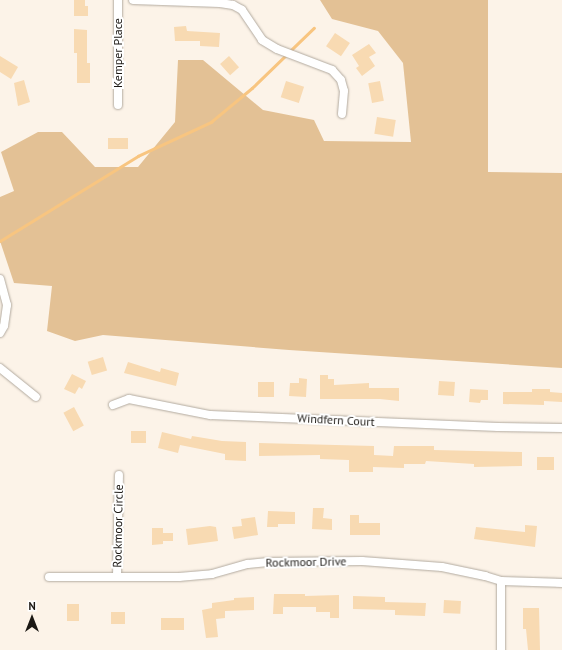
<!DOCTYPE html>
<style>
body{margin:0}
#map{position:relative;width:562px;height:650px;overflow:hidden;background:#fcf3e8;font-family:"PT Sans",sans-serif}
div>[style]{position:absolute}
.green>*{inset:0;background:#e3c195}
.stream>*{height:2.5px;margin:-1.25px;padding:0 1.25px;transform-origin:1.25px;border-radius:1.25px;background:#f8c580}
.building>*{inset:0;background:#f8dab2;transform-origin:0 0}
.roads{filter:drop-shadow(0 0 1px #b2aa9f) drop-shadow(0 0 1px #b2aa9f)}
.street>*{height:8px;margin:-4px;padding:0 4px;transform-origin:4px;border-radius:4px;background:#fff}
span{translate:-50% -50%;white-space:nowrap;text-align:center;line-height:1.15;-webkit-text-stroke:4px #fff;paint-order:stroke}
.street-label{font-size:12px;color:#1b1814}
.north{position:absolute;left:12px;top:598px;width:40px;height:40px;-webkit-text-stroke:3px #fff;paint-order:stroke;rotate:0deg;font-size:11px;font-weight:700;line-height:16px;text-align:center;color:#1b1814}
.north::after{content:'';display:block;margin:auto;width:14px;height:18px;background:#1b1814;clip-path:polygon(50% 0,100% 100%,50% 72%,0 100%)}
</style>
<div id="map">
<div class="green">
<i style="clip-path:polygon(320px 0,488px 0,488px 172px,562px 173px,562px 368px,289px 350px,103px 335px,75px 341px,47px 331px,52px 286px,14px 283px,0 241px,0 197px,14px 191px,1px 152px,38px 132px,62px 132px,95px 167px,138px 167px,175px 122px,178px 60px,203px 60px,263px 110px,314px 120px,324px 141px,411px 142px,403px 63px,378px 31px,332px 19px)"></i>
</div>
<div class="stream">
<i style="left:290px;top:51px;width:33px;rotate:-44deg"></i>
<i style="left:0;top:241px;width:162px;rotate:-31.6deg"></i>
<i style="left:138px;top:156px;width:81px;rotate:-25deg"></i>
<i style="left:211px;top:122px;width:53px;rotate:-39.7deg"></i>
<i style="left:252px;top:88px;width:47px;rotate:-44.1deg"></i>
</div>
<div class="building">
<i style="clip-path:polygon(74px 0,85px 0,85px 6px,88px 6px,88px 16px,74px 16px)"></i>
<i style="clip-path:polygon(186px 26px,187px 31px,220px 33px,219px 47px,200px 46px,200px 41px,175px 41px,174px 27px)"></i>
<i style="clip-path:polygon(74px 29px,87px 30px,87px 63px,90px 63px,90px 83px,77px 83px,77px 53px,74px 53px)"></i>
<i style="left:335px;top:33px;width:18px;height:16px;rotate:34deg"></i>
<i style="clip-path:polygon(369px 44px,376px 53px,369px 57px,375px 66px,362px 76px,356px 68px,359px 66px,352px 55px)"></i>
<i style="clip-path:polygon(0 56px,18px 67px,11px 79px,0 72px)"></i>
<i style="left:229px;top:56px;width:15px;height:12px;rotate:48deg"></i>
<i style="clip-path:polygon(24px 80px,30px 102px,18px 106px,14px 83px)"></i>
<i style="left:286px;top:81px;width:19px;height:17px;rotate:18deg"></i>
<i style="left:380px;top:81px;width:20px;height:12px;rotate:79deg"></i>
<i style="left:377px;top:117px;width:19px;height:17px;rotate:9deg"></i>
<i style="left:108px;top:138px;width:20px;height:11px"></i>
<i style="left:103px;top:357px;width:14px;height:16px;rotate:73deg"></i>
<i style="clip-path:polygon(128px 362px,160px 372px,161px 368px,179px 373px,176px 386px,124px 373px)"></i>
<i style="clip-path:polygon(72px 374px,86px 381px,82px 389px,79px 387px,75px 394px,64px 389px)"></i>
<i style="clip-path:polygon(320px 375px,328px 375px,328px 379px,334px 379px,334px 385px,369px 383px,369px 388px,399px 388px,399px 401px,380px 399px,320px 399px)"></i>
<i style="clip-path:polygon(299px 378px,307px 379px,306px 397px,289px 396px,290px 383px,299px 383px)"></i>
<i style="left:439px;top:381px;width:16px;height:14px;rotate:4deg"></i>
<i style="left:258px;top:382px;width:16px;height:15px"></i>
<i style="clip-path:polygon(470px 389px,488px 390px,488px 400px,481px 400px,480px 403px,469px 402px)"></i>
<i style="clip-path:polygon(532px 389px,550px 389px,550px 392px,562px 393px,562px 402px,544px 401px,544px 405px,503px 404px,503px 392px,532px 392px)"></i>
<i style="left:74px;top:407px;width:21px;height:12px;rotate:62deg"></i>
<i style="left:131px;top:431px;width:15px;height:12px"></i>
<i style="clip-path:polygon(162px 432px,191px 439px,192px 436px,222px 441px,246px 442px,246px 461px,225px 460px,225px 454px,180px 445px,178px 453px,158px 448px)"></i>
<i style="clip-path:polygon(259px 443px,374px 446px,374px 455px,393px 456px,394px 446px,434px 446px,434px 450px,522px 452px,522px 466px,474px 467px,474px 464px,426px 461px,425px 464px,404px 464px,404px 468px,373px 467px,373px 472px,349px 472px,349px 460px,320px 459px,320px 455px,259px 456px)"></i>
<i style="left:537px;top:457px;width:17px;height:13px"></i>
<i style="clip-path:polygon(313px 508px,324px 508px,323px 518px,332px 519px,332px 530px,312px 529px)"></i>
<i style="clip-path:polygon(268px 511px,295px 512px,295px 524px,278px 524px,278px 527px,267px 527px)"></i>
<i style="clip-path:polygon(350px 515px,359px 515px,359px 523px,380px 523px,380px 535px,350px 535px)"></i>
<i style="clip-path:polygon(255px 517px,258px 535px,234px 539px,232px 527px,242px 526px,241px 519px)"></i>
<i style="clip-path:polygon(525px 525px,537px 526px,535px 547px,474px 539px,476px 527px,525px 532px)"></i>
<i style="clip-path:polygon(210px 526px,216px 527px,218px 541px,188px 545px,186px 529px)"></i>
<i style="clip-path:polygon(152px 528px,163px 528px,163px 533px,173px 533px,173px 541px,163px 541px,163px 544px,152px 545px)"></i>
<i style="clip-path:polygon(274px 594px,305px 594px,305px 596px,339px 595px,339px 618px,330px 618px,330px 612px,316px 612px,316px 607px,283px 607px,283px 614px,273px 614px)"></i>
<i style="clip-path:polygon(353px 596px,385px 597px,385px 602px,426px 603px,425px 616px,395px 615px,395px 610px,353px 609px)"></i>
<i style="clip-path:polygon(254px 597px,254px 610px,225px 611px,225px 618px,216px 619px,218px 637px,206px 638px,202px 610px,212px 608px,212px 603px,234px 600px,234px 598px)"></i>
<i style="left:444px;top:600px;width:17px;height:13px;rotate:3deg"></i>
<i style="left:67px;top:604px;width:12px;height:17px"></i>
<i style="clip-path:polygon(523px 608px,539px 608px,540px 650px,528px 650px,526px 629px,523px 629px)"></i>
<i style="left:111px;top:612px;width:14px;height:12px"></i>
<i style="left:184px;top:618px;width:12px;height:23px;rotate:90deg"></i>
</div>
<div class="roads">
<div class="street">
<i style="left:133px;top:0;width:87px;rotate:2deg"></i>
<i style="left:220px;top:3px;width:13px;rotate:9deg"></i>
<i style="left:233px;top:5px;width:10px;rotate:29deg"></i>
<i style="left:242px;top:10px;width:36px;rotate:56deg"></i>
<i style="left:262px;top:40px;width:17px;rotate:31deg"></i>
<i style="left:277px;top:49px;width:59px;rotate:20.9deg"></i>
<i style="left:332px;top:70px;width:13px;rotate:48deg"></i>
<i style="left:341px;top:80px;width:11px;rotate:75deg"></i>
<i style="left:344px;top:91px;width:23px;rotate:95deg"></i>
<i style="left:118px;top:105px;width:105px;rotate:-90deg"></i>
<i style="left:0;top:279px;width:27px;rotate:75deg"></i>
<i style="left:7px;top:305px;width:21px;rotate:98deg"></i>
<i style="left:4px;top:326px;width:8px;rotate:120deg"></i>
<i style="left:0;top:368px;width:46px;rotate:38.9deg"></i>
<i style="left:113px;top:405px;width:17px;rotate:-21deg"></i>
<i style="left:129px;top:399px;width:83px;rotate:11.2deg"></i>
<i style="left:210px;top:415px;width:288px;rotate:2.4deg"></i>
<i style="left:498px;top:427px;width:64px;rotate:0.9deg"></i>
<i style="left:49px;top:577px;width:130px"></i>
<i style="left:179px;top:577px;width:33px;rotate:-5deg"></i>
<i style="left:212px;top:574px;width:37px;rotate:-16deg"></i>
<i style="left:248px;top:564px;width:20px;rotate:-6deg"></i>
<i style="left:268px;top:562px;width:94px;rotate:-0.6deg"></i>
<i style="left:362px;top:561px;width:80px;rotate:4.3deg"></i>
<i style="left:442px;top:567px;width:44px;rotate:11.8deg"></i>
<i style="left:485px;top:576px;width:17px;rotate:17deg"></i>
<i style="left:501px;top:581px;width:61px;rotate:1.9deg"></i>
<i style="left:117px;top:577px;width:102px;rotate:-88.9deg"></i>
<i style="left:501px;top:581px;width:69px;rotate:90deg"></i>
</div>
</div>
<div class="street-label">
<span style="left:118px;top:53px;rotate:-90deg">Kemper Place</span>
<span style="left:336px;top:420px;rotate:3deg">Windfern Court</span>
<span style="left:118px;top:526px;rotate:-89deg">Rockmoor Circle</span>
<span style="left:306px;top:562px;rotate:-1deg">Rockmoor Drive</span>
</div>
<div class="north">N</div>
</div>
